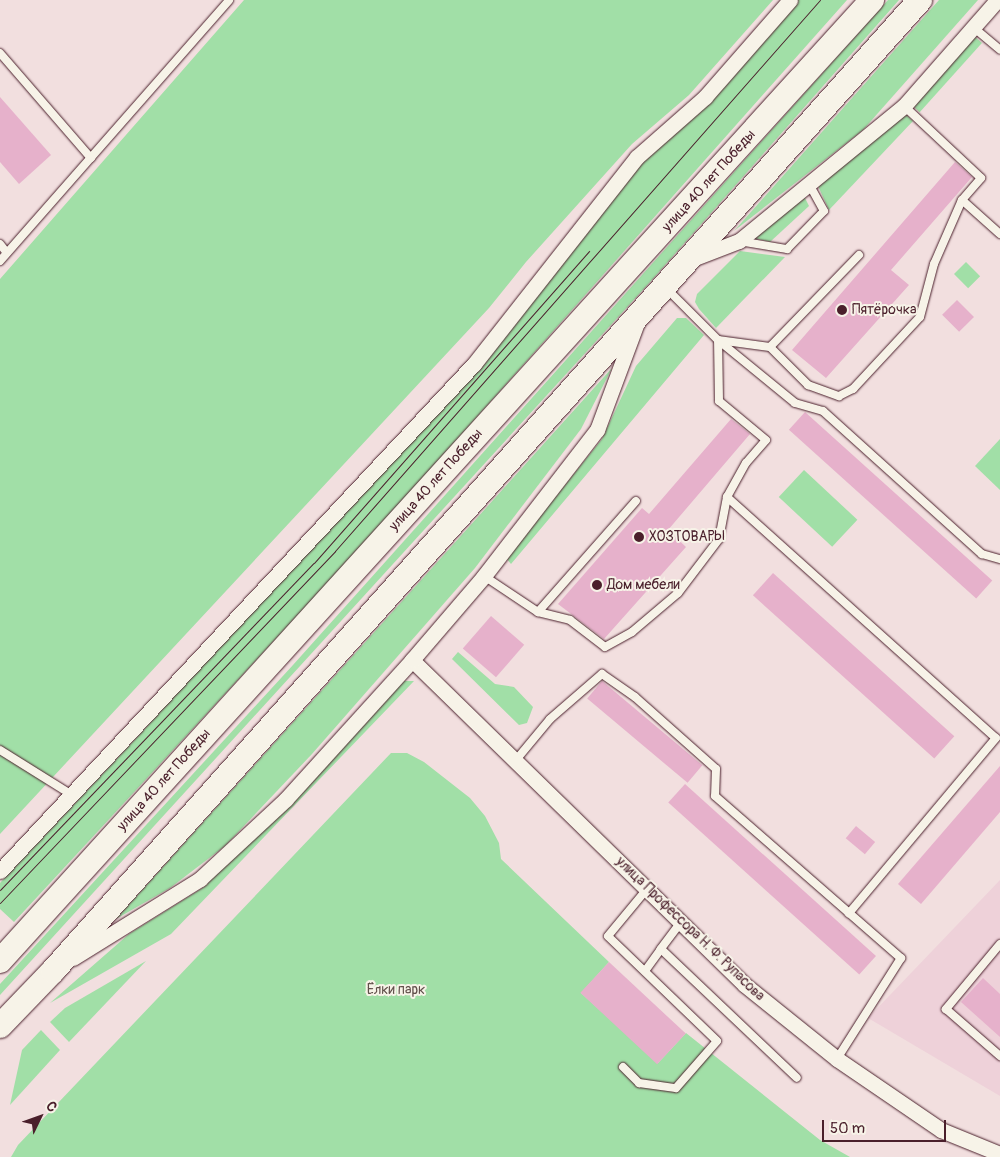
<!DOCTYPE html>
<meta charset="utf-8">
<style>
body{margin:0}
#map{position:relative;width:1000px;height:1157px;overflow:hidden;background:#f2dfdf;font-family:Pangolin,sans-serif}
div>[style]{position:absolute}
.built>*{inset:0;background:#eed1d9}
.green>*{inset:0;background:#a1dfa7;transform-origin:0 0}
.building>*{inset:0;background:#e6b1cb;transform-origin:0 0}
.roads{filter:drop-shadow(0 0 1px #4a1f2b) drop-shadow(0 0 1px #4a1f2b)}
.lane>*{height:8px;margin:-4px;padding:0 4px;transform-origin:4px;border-radius:4px;background:#f7f3e8}
.street>*{height:15px;margin:-7.5px;padding:0 7.5px;transform-origin:7.5px;border-radius:7.5px;background:#f7f3e8}
.primary>*{height:24px;margin:-12px;padding:0 12px;transform-origin:12px;border-radius:12px;background:#f7f3e8}
.tram>*{height:1px;margin:-0.5px;padding:0 0.5px;transform-origin:0.5px;border-radius:0.5px;background:#4a1f2b}
.dots>*{width:14px;height:14px;translate:-50% -50%;box-sizing:border-box;border:2px solid #f7f3e8;border-radius:50%}
span{translate:-50% -50%;white-space:nowrap;text-align:center;line-height:1.15;-webkit-text-stroke:4px #f7f3e8;paint-order:stroke}
.street-label{font-size:14px;color:#4a1f2b}
.poi-label{font-size:14px;color:#4a1f2b}
.left{translate:0 -50%;text-align:left}
.park-label{font-size:14px;color:#604f4a}
.north{position:absolute;left:15px;top:1092px;width:50px;height:50px;-webkit-text-stroke:4px #f7f3e8;paint-order:stroke;rotate:48deg;font-size:14px;font-weight:700;line-height:20px;text-align:center;color:#4a1f2b}
.north::after{content:'';display:block;margin:auto;width:18px;height:22px;background:#4a1f2b;clip-path:polygon(50% 0,100% 100%,50% 72%,0 100%)}
.scale{position:absolute;left:822px;top:1120px;width:124px;height:22px;box-sizing:border-box;border:2px solid #4a1f2b;border-top:0;padding-left:6px;font-size:15px;line-height:18px;white-space:nowrap;color:#4a1f2b;-webkit-text-stroke:4px #f7f3e8;paint-order:stroke}
</style>
<div id="map">
<div class="built">
<i style="clip-path:polygon(1000px 880px,1000px 1096px,868px 1018px)"></i>
</div>
<div class="green">
<i style="clip-path:polygon(244px 0,773px 0,689px 95px,632px 144px,526px 262px,489px 308px,0 834px,0 279px)"></i>
<i style="clip-path:polygon(796px 0,847px 0,383px 523px,14px 922px,0 909px,0 883px,141px 733px,357px 494px,637px 163px)"></i>
<i style="clip-path:polygon(888px 0,899px 0,651px 281px,0 995px,0 984px,293px 665px)"></i>
<i style="clip-path:polygon(939px 0,978px 0,863px 130px,734px 231px)"></i>
<i style="left:973px;top:35px;width:12px;height:93px;rotate:42deg"></i>
<i style="clip-path:polygon(903px 112px,913px 121px,829px 210px,818px 186px)"></i>
<i style="clip-path:polygon(804px 196px,809px 206px,770px 242px,753px 238px)"></i>
<i style="clip-path:polygon(740px 251px,785px 257px,716px 328px,699px 309px,695px 302px,697px 294px)"></i>
<i style="left:966px;top:262px;width:20px;height:17px;rotate:45deg"></i>
<i style="clip-path:polygon(677px 318px,686px 318px,704px 335px,511px 564px,506px 558px,602px 439px,636px 366px)"></i>
<i style="clip-path:polygon(612px 368px,581px 429px,475px 568px,312px 754px,225px 846px,170px 888px,116px 919px)"></i>
<i style="clip-path:polygon(1000px 439px,1000px 490px,975px 466px)"></i>
<i style="left:804px;top:470px;width:73px;height:37px;rotate:43deg"></i>
<i style="clip-path:polygon(458px 652px,495px 684px,514px 687px,533px 707px,527px 723px,519px 725px,452px 659px)"></i>
<i style="clip-path:polygon(401px 681px,414px 681px,171px 934px,50px 1003px,129px 934px,204px 887px)"></i>
<i style="clip-path:polygon(391px 753px,407px 753px,424px 762px,470px 798px,485px 816px,499px 843px,501px 859px,609px 962px,581px 993px,658px 1063px,686px 1033px,820px 1140px,850px 1157px,11px 1157px,18px 1145px)"></i>
<i style="clip-path:polygon(146px 961px,69px 1042px,50px 1022px,65px 1008px)"></i>
<i style="clip-path:polygon(41px 1030px,60px 1050px,10px 1105px,22px 1050px)"></i>
</div>
<div class="building">
<i style="clip-path:polygon(0 97px,51px 155px,19px 184px,0 162px)"></i>
<i style="clip-path:polygon(955px 162px,972px 177px,891px 270px,909px 285px,826px 378px,792px 350px)"></i>
<i style="left:957px;top:300px;width:24px;height:21px;rotate:45deg"></i>
<i style="left:805px;top:412px;width:252px;height:24px;rotate:42deg"></i>
<i style="clip-path:polygon(731px 419px,750px 434px,668px 530px,686px 547px,604px 639px,558px 604px,642px 508px,649px 514px)"></i>
<i style="left:773px;top:573px;width:244px;height:30px;rotate:42deg"></i>
<i style="left:491px;top:616px;width:44px;height:43px;rotate:41deg"></i>
<i style="left:602px;top:681px;width:131px;height:23px;rotate:40deg"></i>
<i style="clip-path:polygon(1000px 766px,1000px 812px,921px 904px,898px 884px)"></i>
<i style="left:685px;top:784px;width:257px;height:25px;rotate:42deg"></i>
<i style="left:856px;top:826px;width:25px;height:16px;rotate:40deg"></i>
<i style="left:609px;top:962px;width:105px;height:42px;rotate:43deg"></i>
<i style="clip-path:polygon(983px 978px,1000px 994px,1000px 1037px,961px 1002px)"></i>
</div>
<div class="roads">
<div class="lane">
<i style="left:973px;top:27px;width:35px;rotate:40deg"></i>
<i style="left:0;top:53px;width:139px;rotate:49.1deg"></i>
<i style="left:962px;top:200px;width:51px;rotate:41.8deg"></i>
<i style="left:739px;top:241px;width:49px;rotate:9.5deg"></i>
<i style="left:787px;top:249px;width:53px;rotate:-45.8deg"></i>
<i style="left:824px;top:211px;width:29px;rotate:-119deg"></i>
<i style="left:0;top:244px;width:11px;rotate:52deg"></i>
<i style="left:0;top:261px;width:347px;rotate:-48.7deg"></i>
<i style="left:666px;top:288px;width:74px;rotate:45deg"></i>
<i style="left:718px;top:340px;width:99px;rotate:39.3deg"></i>
<i style="left:795px;top:403px;width:29px;rotate:16deg"></i>
<i style="left:823px;top:411px;width:214px;rotate:42deg"></i>
<i style="left:982px;top:554px;width:19px;rotate:16deg"></i>
<i style="left:770px;top:347px;width:128px;rotate:-45.9deg"></i>
<i style="left:727px;top:497px;width:361px;rotate:41.9deg"></i>
<i style="left:996px;top:738px;width:229px;rotate:130deg"></i>
<i style="left:484px;top:576px;width:65px;rotate:33.7deg"></i>
<i style="left:538px;top:612px;width:33px;rotate:14deg"></i>
<i style="left:570px;top:620px;width:44px;rotate:37.6deg"></i>
<i style="left:605px;top:647px;width:31px;rotate:-29deg"></i>
<i style="left:632px;top:632px;width:60px;rotate:-40.3deg"></i>
<i style="left:678px;top:593px;width:68px;rotate:-52.8deg"></i>
<i style="left:719px;top:539px;width:43px;rotate:-79.2deg"></i>
<i style="left:727px;top:497px;width:39px;rotate:-61deg"></i>
<i style="left:746px;top:463px;width:30px;rotate:-49deg"></i>
<i style="left:766px;top:440px;width:61px;rotate:-140.3deg"></i>
<i style="left:719px;top:401px;width:61px;rotate:-90.9deg"></i>
<i style="left:718px;top:340px;width:52px;rotate:7.7deg"></i>
<i style="left:770px;top:347px;width:54px;rotate:45deg"></i>
<i style="left:808px;top:385px;width:33px;rotate:20deg"></i>
<i style="left:839px;top:396px;width:16px;rotate:-27deg"></i>
<i style="left:853px;top:389px;width:98px;rotate:-47.1deg"></i>
<i style="left:920px;top:317px;width:55px;rotate:-75.2deg"></i>
<i style="left:934px;top:264px;width:70px;rotate:-66.4deg"></i>
<i style="left:962px;top:200px;width:29px;rotate:-49deg"></i>
<i style="left:981px;top:178px;width:105px;rotate:-136.9deg"></i>
<i style="left:538px;top:612px;width:148px;rotate:-48.6deg"></i>
<i style="left:0;top:750px;width:85px;rotate:32deg"></i>
<i style="left:516px;top:760px;width:53px;rotate:-50.3deg"></i>
<i style="left:550px;top:719px;width:69px;rotate:-40.9deg"></i>
<i style="left:602px;top:674px;width:40px;rotate:34.9deg"></i>
<i style="left:635px;top:697px;width:108px;rotate:41.6deg"></i>
<i style="left:716px;top:769px;width:27px;rotate:92deg"></i>
<i style="left:715px;top:796px;width:247px;rotate:41.1deg"></i>
<i style="left:901px;top:958px;width:120px;rotate:122.4deg"></i>
<i style="left:681px;top:922px;width:34px;rotate:127deg"></i>
<i style="left:661px;top:949px;width:187px;rotate:43.5deg"></i>
<i style="left:1000px;top:944px;width:85px;rotate:129.7deg"></i>
<i style="left:946px;top:1009px;width:72px;rotate:41deg"></i>
<i style="left:645px;top:971px;width:27px;rotate:-54deg"></i>
<i style="left:623px;top:1067px;width:23px;rotate:45deg"></i>
<i style="left:639px;top:1083px;width:37px;rotate:8deg"></i>
<i style="left:676px;top:1088px;width:62px;rotate:-48.9deg"></i>
<i style="left:717px;top:1041px;width:151px;rotate:-136.1deg"></i>
<i style="left:608px;top:936px;width:61px;rotate:-50.3deg"></i>
</div>
<div class="street">
<i style="left:692px;top:259px;width:50px;rotate:-21deg"></i>
<i style="left:739px;top:241px;width:213px;rotate:-39.3deg"></i>
<i style="left:904px;top:106px;width:141px;rotate:-48.7deg"></i>
<i style="left:412px;top:660px;width:465px;rotate:44.3deg"></i>
<i style="left:745px;top:985px;width:118px;rotate:38.8deg"></i>
<i style="left:837px;top:1059px;width:126px;rotate:34.3deg"></i>
<i style="left:941px;top:1130px;width:64px;rotate:22.1deg"></i>
<i style="left:0;top:871px;width:694px;rotate:-46.93deg"></i>
<i style="left:474px;top:364px;width:263px;rotate:-51.8deg"></i>
<i style="left:637px;top:157px;width:91px;rotate:-41.4deg"></i>
<i style="left:705px;top:97px;width:129px;rotate:-48.8deg"></i>
<i style="left:73px;top:958px;width:150px;rotate:-31.9deg"></i>
<i style="left:200px;top:879px;width:117px;rotate:-42.9deg"></i>
<i style="left:286px;top:799px;width:188px;rotate:-47.8deg"></i>
<i style="left:412px;top:660px;width:111px;rotate:-49.4deg"></i>
<i style="left:484px;top:576px;width:185px;rotate:-52.3deg"></i>
<i style="left:597px;top:430px;width:112px;rotate:-69.6deg"></i>
</div>
<div class="primary">
<i style="left:0;top:961px;width:1298px;rotate:-47.78deg"></i>
<i style="left:0;top:1026px;width:76px;rotate:-46.1deg"></i>
<i style="left:53px;top:971px;width:1302px;rotate:-48.24deg"></i>
</div>
</div>
<div class="tram">
<i style="left:0;top:890px;width:453px;rotate:-46.2deg"></i>
<i style="left:314px;top:563px;width:416px;rotate:-48.6deg"></i>
<i style="left:0;top:903px;width:486px;rotate:-46.4deg"></i>
<i style="left:335px;top:551px;width:734px;rotate:-48.65deg"></i>
</div>
<div class="dots">
<i style="left:842px;top:310px;background:#4a1f2b"></i>
<i style="left:639px;top:537px;background:#4a1f2b"></i>
<i style="left:597px;top:585px;background:#4a1f2b"></i>
</div>
<div class="street-label">
<span style="left:709px;top:181px;rotate:-48deg">улица 40 лет Победы</span>
<span style="left:436px;top:480px;rotate:-48deg">улица 40 лет Победы</span>
<span style="left:164px;top:780px;rotate:-48deg">улица 40 лет Победы</span>
<span style="left:690px;top:929px;rotate:44deg">улица Профессора Н. Ф. Рупасова</span>
</div>
<div class="poi-label">
<span class="left" style="left:852px;top:310px">Пятёрочка</span>
<span class="left" style="left:649px;top:537px">ХОЗТОВАРЫ</span>
<span class="left" style="left:607px;top:585px">Дом мебели</span>
</div>
<div class="park-label">
<span style="left:396px;top:990px">Ёлки парк</span>
</div>
<div class="north">С</div>
<div class="scale">50 m</div>
</div>
